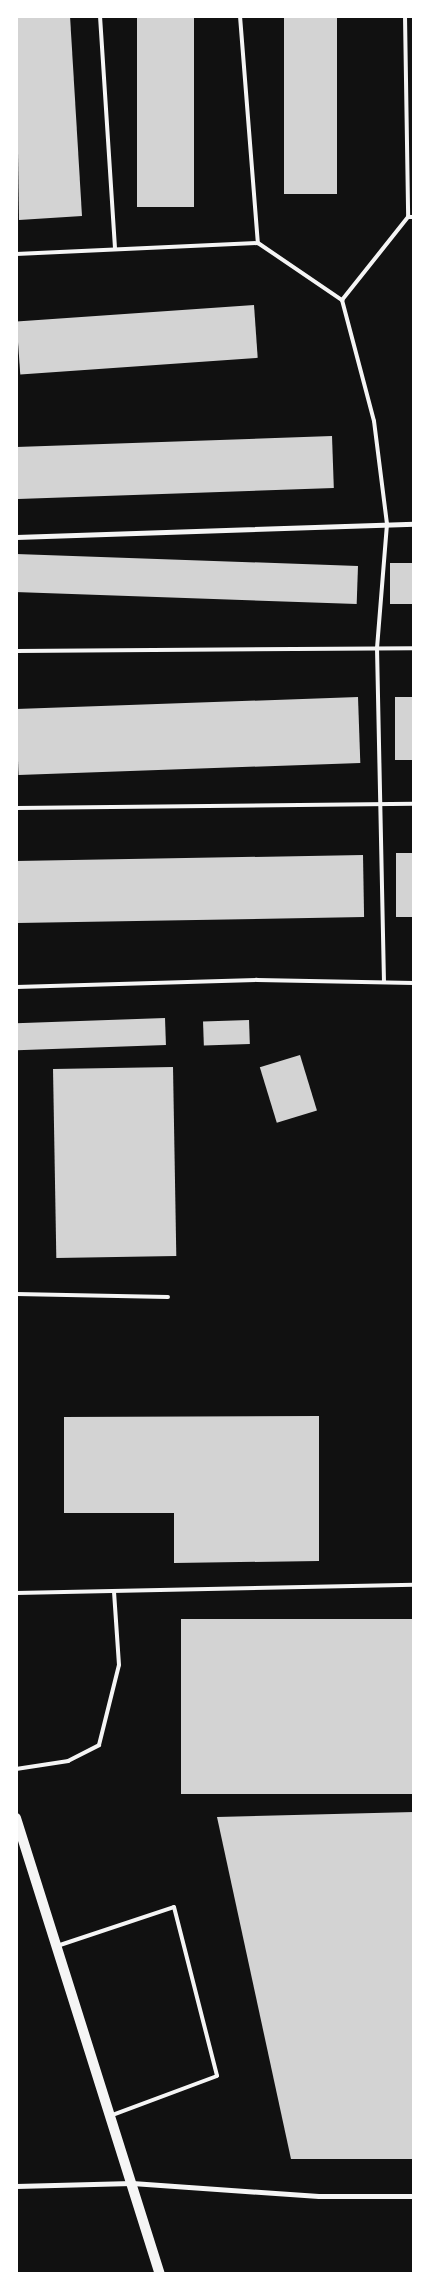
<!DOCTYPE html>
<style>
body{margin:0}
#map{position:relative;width:430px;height:2290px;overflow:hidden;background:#111;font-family:Cabin,sans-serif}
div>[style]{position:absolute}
.building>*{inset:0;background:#d3d3d3;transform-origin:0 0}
.service>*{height:4px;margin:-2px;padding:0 2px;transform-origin:2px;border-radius:2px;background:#f5f5f5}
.minor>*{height:5px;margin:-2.5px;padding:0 2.5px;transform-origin:2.5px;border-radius:2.5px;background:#f5f5f5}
.secondary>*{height:10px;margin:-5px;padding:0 5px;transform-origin:5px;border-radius:5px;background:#f5f5f5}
span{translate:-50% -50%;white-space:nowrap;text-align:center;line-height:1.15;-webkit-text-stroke:5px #fff;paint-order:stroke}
.frame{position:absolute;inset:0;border:18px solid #fff;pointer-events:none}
</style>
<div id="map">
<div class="building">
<i style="clip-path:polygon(16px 16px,70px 16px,82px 216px,19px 220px)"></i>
<i style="left:137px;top:16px;width:57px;height:191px"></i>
<i style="left:284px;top:16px;width:53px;height:178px"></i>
<i style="left:254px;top:305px;width:53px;height:238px;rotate:86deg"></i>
<i style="left:332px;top:436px;width:52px;height:316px;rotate:88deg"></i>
<i style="left:414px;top:563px;width:41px;height:24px;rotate:90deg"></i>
<i style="left:358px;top:566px;width:38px;height:342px;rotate:92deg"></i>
<i style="left:358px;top:697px;width:66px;height:342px;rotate:88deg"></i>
<i style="left:414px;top:697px;width:63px;height:19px;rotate:90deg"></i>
<i style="left:396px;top:853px;width:18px;height:64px"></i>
<i style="left:363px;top:855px;width:62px;height:347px;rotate:89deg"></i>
<i style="left:165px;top:1018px;width:27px;height:149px;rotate:88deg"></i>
<i style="left:249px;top:1020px;width:24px;height:46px;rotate:88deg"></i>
<i style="left:300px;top:1055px;width:58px;height:42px;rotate:73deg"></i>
<i style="left:173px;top:1067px;width:189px;height:120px;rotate:89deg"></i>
<i style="clip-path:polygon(319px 1416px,319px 1561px,174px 1563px,174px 1513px,64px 1513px,64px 1417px)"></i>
<i style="left:414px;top:1619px;width:175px;height:233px;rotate:90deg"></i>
<i style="clip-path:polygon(414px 1812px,414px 2159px,291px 2159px,217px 1817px)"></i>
</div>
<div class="service">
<i style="left:100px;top:16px;width:233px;rotate:86.3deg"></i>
<i style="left:240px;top:16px;width:228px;rotate:85.5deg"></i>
<i style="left:258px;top:243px;width:102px;rotate:34.2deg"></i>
<i style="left:342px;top:300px;width:125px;rotate:75.2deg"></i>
<i style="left:374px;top:421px;width:104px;rotate:82.8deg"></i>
<i style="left:387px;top:524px;width:124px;rotate:94.6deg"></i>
<i style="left:377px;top:648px;width:333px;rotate:88.8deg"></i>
<i style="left:405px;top:16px;width:201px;rotate:89.1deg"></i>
<i style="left:16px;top:254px;width:242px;rotate:-2.6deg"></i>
<i style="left:342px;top:300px;width:106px;rotate:-51.5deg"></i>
<i style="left:408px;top:217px;width:6px"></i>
<i style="left:16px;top:651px;width:398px;rotate:-0.4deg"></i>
<i style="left:16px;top:808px;width:398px;rotate:-0.6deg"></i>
<i style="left:16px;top:987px;width:241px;rotate:-1.7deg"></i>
<i style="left:257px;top:980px;width:157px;rotate:1.1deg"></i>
<i style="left:16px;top:1294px;width:152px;rotate:1.1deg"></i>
<i style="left:16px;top:1593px;width:398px;rotate:-1.2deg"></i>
<i style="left:16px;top:1769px;width:53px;rotate:-8.7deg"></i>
<i style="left:68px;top:1761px;width:35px;rotate:-27deg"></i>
<i style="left:99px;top:1745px;width:82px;rotate:-76deg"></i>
<i style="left:119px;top:1665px;width:74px;rotate:-93.9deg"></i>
<i style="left:57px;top:1946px;width:123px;rotate:-18.4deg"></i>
<i style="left:174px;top:1907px;width:174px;rotate:75.7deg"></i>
<i style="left:217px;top:2076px;width:112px;rotate:159.6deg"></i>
</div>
<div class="minor">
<i style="left:16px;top:537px;width:398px;rotate:-1.9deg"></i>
<i style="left:16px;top:2186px;width:116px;rotate:-1.5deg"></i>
<i style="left:132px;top:2183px;width:187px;rotate:4deg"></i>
<i style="left:319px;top:2196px;width:95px"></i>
</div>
<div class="secondary">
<i style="left:16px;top:1818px;width:478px;rotate:72.5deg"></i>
</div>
<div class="frame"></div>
</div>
